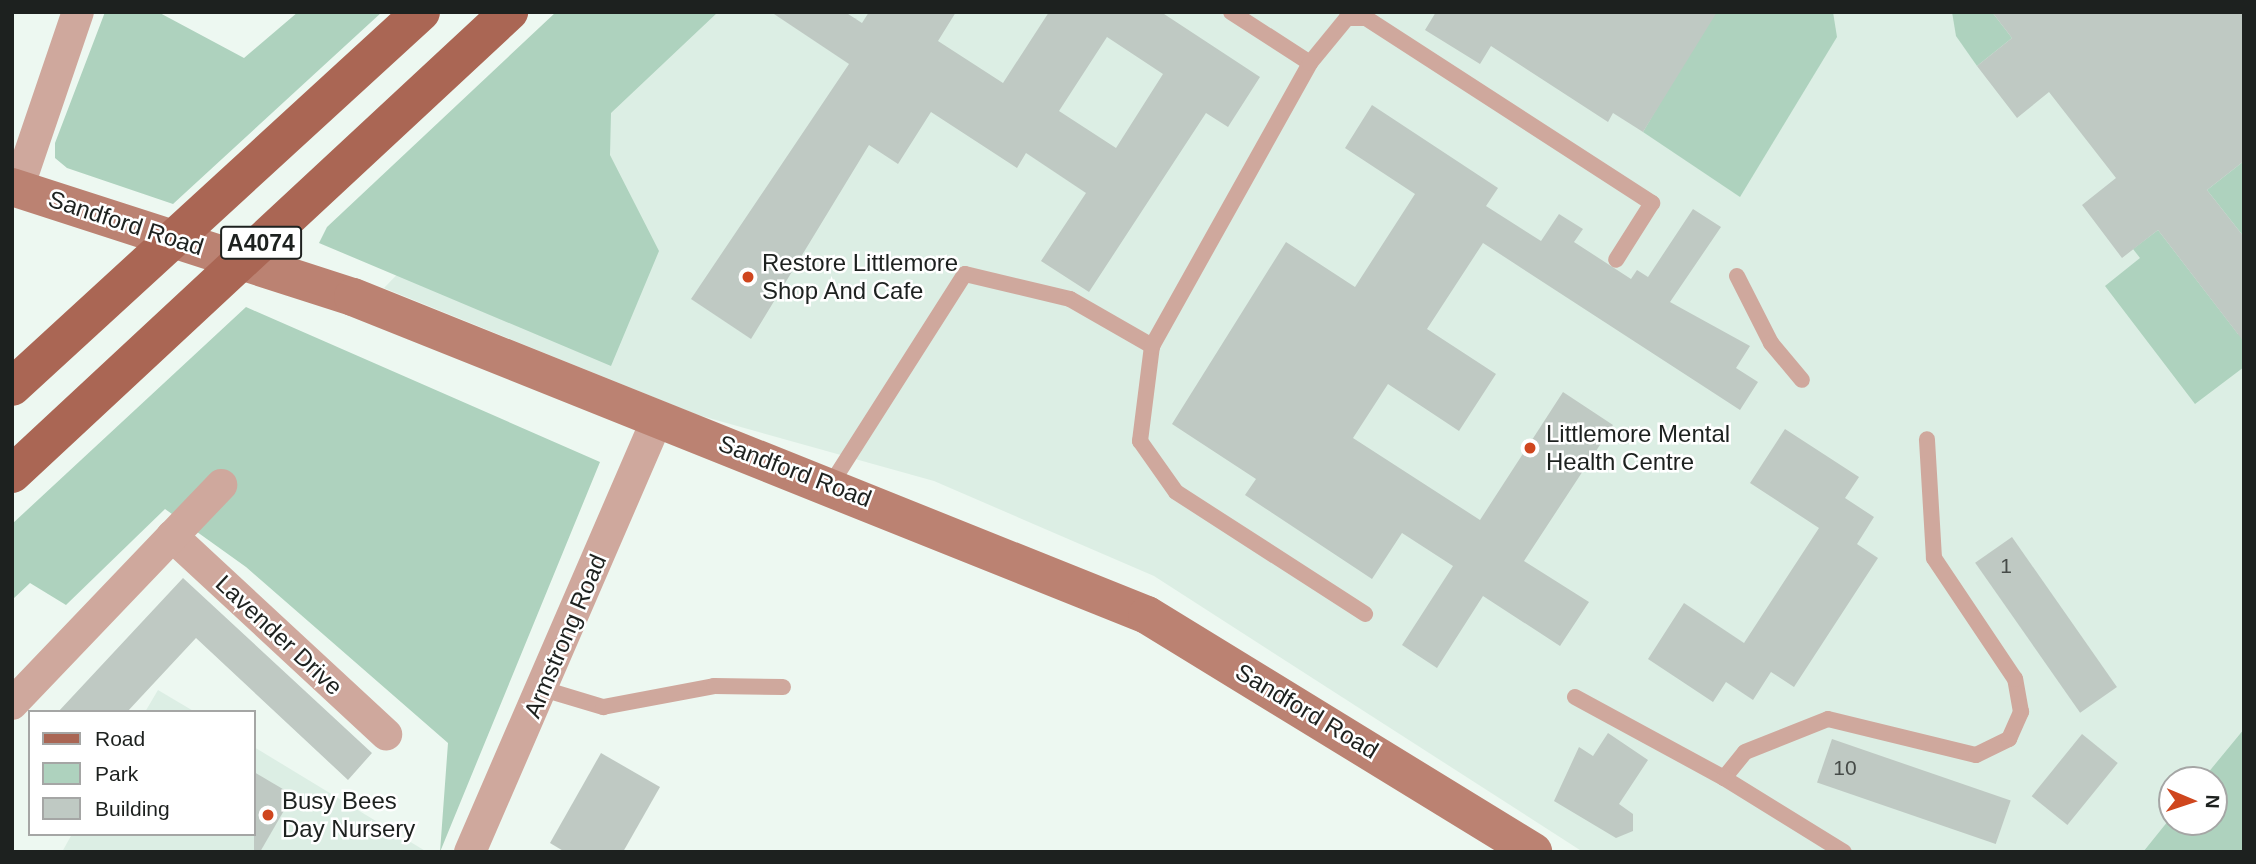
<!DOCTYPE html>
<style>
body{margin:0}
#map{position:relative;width:2256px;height:864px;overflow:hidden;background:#edf8f1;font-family:Helvetica,sans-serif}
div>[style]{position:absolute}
.built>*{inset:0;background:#dceee4}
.green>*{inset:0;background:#aed2be}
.building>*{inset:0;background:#bfc9c3;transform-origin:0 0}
.lane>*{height:16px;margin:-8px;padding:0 8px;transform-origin:8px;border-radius:8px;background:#cfa89d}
.street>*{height:32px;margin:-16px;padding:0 16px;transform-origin:16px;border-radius:16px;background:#cfa89d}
.secondary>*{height:38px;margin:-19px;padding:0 19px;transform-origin:19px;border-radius:19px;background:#bb8272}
.primary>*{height:38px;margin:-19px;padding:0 19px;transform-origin:19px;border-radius:19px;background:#aa6654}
.dots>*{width:19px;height:19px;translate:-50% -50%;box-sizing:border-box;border:4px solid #fff;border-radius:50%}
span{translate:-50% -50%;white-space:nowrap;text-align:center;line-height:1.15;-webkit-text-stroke:5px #fff;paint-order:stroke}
.number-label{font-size:21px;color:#464b48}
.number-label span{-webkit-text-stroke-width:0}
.shield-label span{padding:2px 5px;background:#fff;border:2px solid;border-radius:5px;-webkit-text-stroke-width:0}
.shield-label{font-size:23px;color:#1d211f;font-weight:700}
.street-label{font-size:24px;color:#1d211f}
.poi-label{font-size:24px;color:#1d211f}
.left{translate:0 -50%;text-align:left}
.frame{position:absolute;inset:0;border:14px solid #1d211f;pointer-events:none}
.legend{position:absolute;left:28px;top:710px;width:228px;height:126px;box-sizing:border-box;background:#fff;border:2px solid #a5a6a5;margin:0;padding:9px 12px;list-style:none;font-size:21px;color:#1d211f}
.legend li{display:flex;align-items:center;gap:14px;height:35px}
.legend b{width:35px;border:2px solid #a5a6a5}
.north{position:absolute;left:2158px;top:766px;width:70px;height:70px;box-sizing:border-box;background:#fff;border:2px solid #a5a6a5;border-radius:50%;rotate:92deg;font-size:19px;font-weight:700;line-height:28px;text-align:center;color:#1d211f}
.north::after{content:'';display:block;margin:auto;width:24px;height:32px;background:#cf461e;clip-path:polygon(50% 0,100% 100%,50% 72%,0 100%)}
</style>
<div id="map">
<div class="built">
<i style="clip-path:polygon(651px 12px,2244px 12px,2244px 729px,2202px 780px,2172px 780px,2172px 816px,2143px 852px,1583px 852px,1154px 576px,934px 481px,698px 415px,384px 288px)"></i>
<i style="clip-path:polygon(158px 690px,195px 712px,145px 712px)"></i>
<i style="clip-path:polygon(254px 747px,427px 852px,62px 852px,72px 834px,254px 834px)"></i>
</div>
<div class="green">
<i style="clip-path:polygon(105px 12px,158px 12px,244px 58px,298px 12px,382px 12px,173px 204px,67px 168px,55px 158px,55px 143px)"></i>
<i style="clip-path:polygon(556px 12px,718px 12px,611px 113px,610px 155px,659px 251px,611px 366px,319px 243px,327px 227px)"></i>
<i style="clip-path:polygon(1713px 12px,1833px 12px,1837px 37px,1740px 197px,1643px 132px)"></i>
<i style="clip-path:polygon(1952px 12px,1992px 12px,2012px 38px,1977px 66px,1956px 36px)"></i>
<i style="clip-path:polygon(2244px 161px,2244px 237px,2207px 190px)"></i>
<i style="clip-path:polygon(2158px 230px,2238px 334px,2244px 330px,2244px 367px,2195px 404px,2105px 286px,2140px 258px,2133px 249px)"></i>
<i style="clip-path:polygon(246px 307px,600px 462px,440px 852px,448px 743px,246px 567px,165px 509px,66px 605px,30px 583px,12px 600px,12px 524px)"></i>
<i style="clip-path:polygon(2244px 729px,2244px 852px,2143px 852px,2172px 816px,2172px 822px,2214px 822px,2214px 780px,2202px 780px)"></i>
</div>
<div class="building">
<i style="clip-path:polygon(evenodd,771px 12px,845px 12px,862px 23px,869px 12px,956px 12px,938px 41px,1003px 83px,1049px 12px,1161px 12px,1260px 77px,1228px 127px,1206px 113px,1089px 292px,1041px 261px,1086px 193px,1026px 153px,1017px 168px,931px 112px,898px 164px,869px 145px,751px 339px,691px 299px,849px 64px,771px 12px,1107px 37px,1163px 74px,1116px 148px,1059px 111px,1107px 37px)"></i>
<i style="clip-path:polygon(1436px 12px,1717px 12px,1643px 132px,1613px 113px,1608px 122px,1491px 46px,1480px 64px,1425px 30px)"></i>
<i style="clip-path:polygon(1992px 12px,2244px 12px,2244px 161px,2207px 190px,2244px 237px,2244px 342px,2158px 230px,2122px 258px,2082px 205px,2116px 178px,2049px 92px,2017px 118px,1977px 66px,2012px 38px)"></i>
<i style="clip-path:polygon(1372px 105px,1498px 188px,1486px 206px,1541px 241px,1559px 214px,1583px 229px,1574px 242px,1631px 279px,1637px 270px,1648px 277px,1693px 209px,1721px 227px,1670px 302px,1750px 346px,1736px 368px,1758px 382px,1740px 410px,1483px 243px,1427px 329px,1496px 374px,1459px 431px,1388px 384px,1353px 438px,1480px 520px,1563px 392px,1613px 425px,1524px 561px,1589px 602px,1560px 646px,1483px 596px,1437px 668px,1402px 645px,1453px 566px,1402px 533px,1372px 579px,1245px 495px,1256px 479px,1172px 424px,1286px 242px,1355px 287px,1415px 194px,1345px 148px)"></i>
<i style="clip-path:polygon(1785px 429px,1859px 477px,1845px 498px,1874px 517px,1857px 544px,1878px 558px,1794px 687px,1771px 672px,1753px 700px,1726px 682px,1713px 702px,1648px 659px,1684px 603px,1744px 643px,1819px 528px,1750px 483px)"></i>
<i style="left:2012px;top:537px;width:183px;height:45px;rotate:55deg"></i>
<i style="clip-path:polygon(183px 578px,372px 753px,348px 780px,196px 638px,127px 712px,58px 712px)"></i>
<i style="clip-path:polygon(1608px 733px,1648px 760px,1619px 804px,1633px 814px,1633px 831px,1616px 838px,1554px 801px,1579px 747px,1593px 756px)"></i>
<i style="left:2082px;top:734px;width:46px;height:80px;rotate:39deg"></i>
<i style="left:1832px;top:739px;width:189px;height:46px;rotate:19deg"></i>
<i style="clip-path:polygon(601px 753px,660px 787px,623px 852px,565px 852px,550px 843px)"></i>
<i style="clip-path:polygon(254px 772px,293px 795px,260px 852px,254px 852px)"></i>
</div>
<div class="lane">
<i style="left:1231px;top:12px;width:94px;rotate:32.8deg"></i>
<i style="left:1737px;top:276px;width:75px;rotate:63.1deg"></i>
<i style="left:1771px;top:343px;width:48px;rotate:50deg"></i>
<i style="left:1152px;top:346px;width:96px;rotate:97.2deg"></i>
<i style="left:1140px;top:441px;width:62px;rotate:54.8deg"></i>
<i style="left:1176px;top:492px;width:225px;rotate:32.8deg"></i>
<i style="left:831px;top:484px;width:249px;rotate:-57.5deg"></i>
<i style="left:965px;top:274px;width:108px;rotate:13.4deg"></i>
<i style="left:1070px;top:299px;width:95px;rotate:29.8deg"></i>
<i style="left:1152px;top:346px;width:324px;rotate:-60.8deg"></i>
<i style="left:1310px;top:63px;width:58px;rotate:-50.6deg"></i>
<i style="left:1347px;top:18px;width:19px"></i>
<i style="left:1366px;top:18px;width:341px;rotate:32.9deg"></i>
<i style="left:1652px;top:203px;width:67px;rotate:122.3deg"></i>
<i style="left:543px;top:689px;width:63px;rotate:16.7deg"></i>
<i style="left:603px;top:707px;width:113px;rotate:-10.7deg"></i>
<i style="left:714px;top:686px;width:69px;rotate:0.8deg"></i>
<i style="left:1575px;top:697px;width:170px;rotate:28.5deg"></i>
<i style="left:1724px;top:778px;width:33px;rotate:-51deg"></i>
<i style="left:1745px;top:752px;width:89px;rotate:-21.7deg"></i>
<i style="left:1828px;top:719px;width:152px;rotate:13.7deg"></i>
<i style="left:1976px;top:755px;width:37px;rotate:-26deg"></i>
<i style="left:2009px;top:739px;width:30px;rotate:-66deg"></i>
<i style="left:2021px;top:712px;width:34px;rotate:-100deg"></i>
<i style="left:2015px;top:679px;width:146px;rotate:-123.8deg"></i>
<i style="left:1934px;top:558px;width:119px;rotate:-93.4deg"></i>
<i style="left:1724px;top:778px;width:141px;rotate:31.7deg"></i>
</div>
<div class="street">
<i style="left:18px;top:188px;width:186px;rotate:-71.2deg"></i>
<i style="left:172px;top:536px;width:292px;rotate:42.8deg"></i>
<i style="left:12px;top:704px;width:303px;rotate:-46.3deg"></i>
<i style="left:470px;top:852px;width:473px;rotate:-66.6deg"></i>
</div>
<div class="secondary">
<i style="left:12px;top:187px;width:358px;rotate:17.9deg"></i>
<i style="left:353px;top:297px;width:855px;rotate:21.83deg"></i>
<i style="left:1147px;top:615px;width:453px;rotate:31.5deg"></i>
</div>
<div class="primary">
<i style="left:12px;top:387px;width:555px;rotate:-42.52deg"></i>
<i style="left:12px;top:474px;width:679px;rotate:-42.91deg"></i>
</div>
<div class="dots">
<i style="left:748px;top:277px;background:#cf461e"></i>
<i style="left:1530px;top:448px;background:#cf461e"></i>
<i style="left:268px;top:815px;background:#cf461e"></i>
</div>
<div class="number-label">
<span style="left:2006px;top:566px">1</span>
<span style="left:1845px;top:768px">10</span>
</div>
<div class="shield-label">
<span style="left:261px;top:243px">A4074</span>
</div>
<div class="street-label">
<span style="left:126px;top:223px;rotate:18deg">Sandford Road</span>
<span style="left:795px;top:471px;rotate:21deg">Sandford Road</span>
<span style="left:279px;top:635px;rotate:43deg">Lavender Drive</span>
<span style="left:565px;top:636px;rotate:-67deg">Armstrong Road</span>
<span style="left:1307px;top:711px;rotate:31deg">Sandford Road</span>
</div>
<div class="poi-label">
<span class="left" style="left:762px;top:277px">Restore Littlemore<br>Shop And Cafe</span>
<span class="left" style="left:1546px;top:448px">Littlemore Mental<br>Health Centre</span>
<span class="left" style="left:282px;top:815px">Busy Bees<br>Day Nursery</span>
</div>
<div class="frame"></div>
<ul class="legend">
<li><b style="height:9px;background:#aa6654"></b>Road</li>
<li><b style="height:19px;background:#aed2be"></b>Park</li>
<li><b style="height:19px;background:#bfc9c3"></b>Building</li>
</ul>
<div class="north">N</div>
</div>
